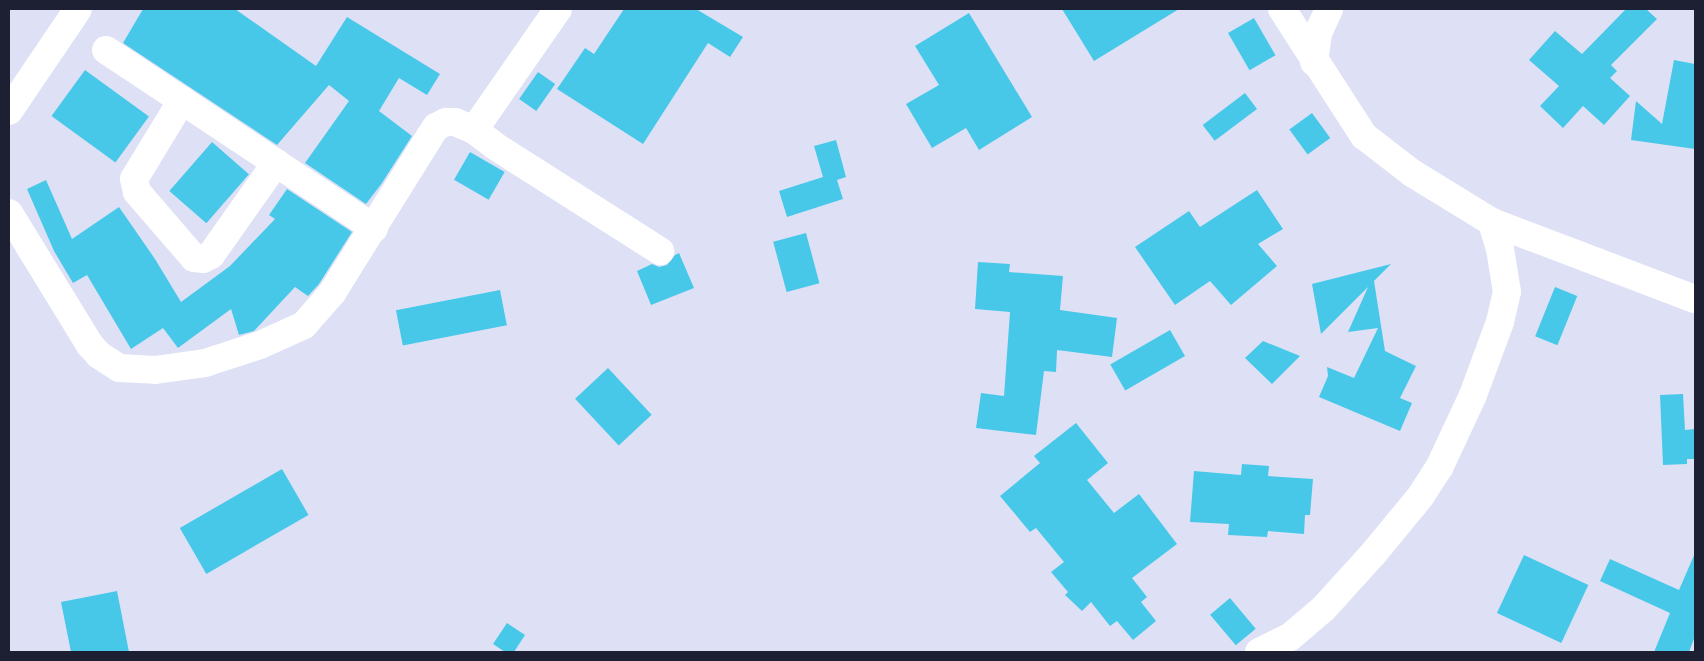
<!DOCTYPE html>
<style>
body{margin:0}
#map{position:relative;width:1704px;height:661px;overflow:hidden;background:#dee1f6;font-family:Inter,sans-serif}
div>[style]{position:absolute}
.building>*{inset:0;background:#47c8e9;transform-origin:0 0}
.street>*{height:28px;margin:-14px;padding:0 14px;transform-origin:14px;border-radius:14px;background:#fff}
span{translate:-50% -50%;white-space:nowrap;text-align:center;line-height:1.15;-webkit-text-stroke:4px #edeffa;paint-order:stroke}
.frame{position:absolute;inset:0;border:10px solid #1d1f32;pointer-events:none}
</style>
<div id="map">
<div class="building">
<i style="clip-path:polygon(143px 9px,235px 9px,316px 66px,347px 17px,440px 74px,427px 95px,399px 78px,379px 111px,412px 136px,382px 183px,366px 204px,305px 163px,349px 101px,329px 85px,277px 145px,123px 43px)"></i>
<i style="clip-path:polygon(624px 9px,696px 9px,743px 37px,730px 57px,708px 43px,643px 144px,557px 89px,585px 48px,594px 54px)"></i>
<i style="clip-path:polygon(1062px 9px,1179px 9px,1094px 61px)"></i>
<i style="clip-path:polygon(1626px 9px,1646px 9px,1657px 19px,1611px 65px,1617px 71px,1610px 78px,1630px 96px,1604px 125px,1583px 106px,1563px 128px,1540px 106px,1559px 86px,1529px 60px,1555px 31px,1582px 54px)"></i>
<i style="clip-path:polygon(969px 13px,1032px 117px,979px 150px,966px 128px,932px 148px,906px 104px,939px 85px,915px 46px)"></i>
<i style="left:1254px;top:18px;width:43px;height:30px;rotate:60deg"></i>
<i style="clip-path:polygon(1674px 60px,1695px 64px,1695px 149px,1631px 140px,1636px 101px,1662px 124px)"></i>
<i style="left:85px;top:70px;width:79px;height:57px;rotate:36deg"></i>
<i style="left:538px;top:72px;width:21px;height:33px;rotate:35deg"></i>
<i style="left:1245px;top:93px;width:20px;height:53px;rotate:53deg"></i>
<i style="left:1312px;top:113px;width:31px;height:28px;rotate:54deg"></i>
<i style="clip-path:polygon(836px 140px,846px 177px,837px 180px,843px 199px,787px 217px,779px 191px,823px 177px,814px 146px)"></i>
<i style="left:212px;top:142px;width:49px;height:65px;rotate:41deg"></i>
<i style="left:470px;top:152px;width:40px;height:32px;rotate:30deg"></i>
<i style="clip-path:polygon(46px 180px,72px 239px,119px 207px,155px 259px,181px 302px,230px 266px,275px 219px,269px 215px,287px 189px,352px 232px,319px 284px,308px 296px,295px 287px,254px 331px,239px 335px,231px 309px,178px 348px,163px 328px,131px 349px,87px 275px,73px 283px,54px 251px,27px 189px)"></i>
<i style="clip-path:polygon(1257px 190px,1283px 229px,1258px 244px,1277px 266px,1231px 305px,1210px 281px,1175px 305px,1135px 247px,1189px 211px,1200px 227px)"></i>
<i style="left:806px;top:233px;width:52px;height:34px;rotate:75deg"></i>
<i style="clip-path:polygon(679px 253px,694px 288px,651px 305px,637px 271px,652px 264px,659px 267px,667px 265px,675px 255px)"></i>
<i style="clip-path:polygon(978px 262px,1010px 264px,1009px 272px,1063px 276px,1060px 310px,1117px 318px,1112px 357px,1057px 350px,1056px 372px,1044px 371px,1036px 435px,976px 428px,981px 393px,1004px 396px,1010px 312px,975px 309px)"></i>
<i style="clip-path:polygon(1391px 264px,1374px 281px,1385px 351px,1416px 366px,1400px 398px,1412px 403px,1400px 431px,1319px 397px,1328px 376px,1327px 367px,1354px 378px,1378px 328px,1348px 332px,1368px 287px,1321px 334px,1312px 284px)"></i>
<i style="left:1555px;top:287px;width:24px;height:53px;rotate:22deg"></i>
<i style="left:500px;top:290px;width:36px;height:106px;rotate:79deg"></i>
<i style="left:1170px;top:330px;width:30px;height:69px;rotate:60deg"></i>
<i style="clip-path:polygon(1263px 341px,1300px 356px,1272px 384px,1245px 358px)"></i>
<i style="left:608px;top:368px;width:64px;height:45px;rotate:47deg"></i>
<i style="clip-path:polygon(1683px 394px,1685px 430px,1695px 429px,1695px 459px,1687px 459px,1687px 464px,1663px 465px,1660px 395px)"></i>
<i style="clip-path:polygon(1076px 423px,1108px 463px,1087px 480px,1114px 513px,1139px 494px,1177px 544px,1132px 578px,1147px 597px,1141px 602px,1156px 621px,1133px 640px,1117px 621px,1110px 626px,1091px 602px,1082px 611px,1065px 595px,1068px 592px,1051px 572px,1064px 562px,1036px 528px,1030px 532px,1000px 496px,1040px 463px,1034px 456px)"></i>
<i style="clip-path:polygon(1242px 464px,1269px 466px,1268px 476px,1313px 479px,1310px 515px,1305px 515px,1304px 534px,1268px 531px,1267px 537px,1228px 535px,1229px 524px,1190px 522px,1194px 471px,1241px 475px)"></i>
<i style="left:282px;top:469px;width:53px;height:118px;rotate:60deg"></i>
<i style="clip-path:polygon(1695px 553px,1695px 636px,1689px 652px,1654px 652px,1670px 613px,1600px 581px,1610px 559px,1679px 590px)"></i>
<i style="left:1524px;top:555px;width:71px;height:64px;rotate:25deg"></i>
<i style="clip-path:polygon(117px 591px,129px 652px,71px 652px,61px 602px)"></i>
<i style="left:1230px;top:598px;width:40px;height:26px;rotate:50deg"></i>
<i style="clip-path:polygon(507px 623px,525px 635px,514px 652px,505px 652px,493px 644px)"></i>
</div>
<div class="street">
<i style="left:1282px;top:9px;width:151px;rotate:57.2deg"></i>
<i style="left:1364px;top:136px;width:61px;rotate:37.6deg"></i>
<i style="left:1412px;top:173px;width:94px;rotate:31.5deg"></i>
<i style="left:1492px;top:222px;width:217px;rotate:20.8deg"></i>
<i style="left:106px;top:50px;width:322px;rotate:33.6deg"></i>
<i style="left:1314px;top:62px;width:29px;rotate:-82deg"></i>
<i style="left:1318px;top:33px;width:26px;rotate:-65deg"></i>
<i style="left:182px;top:100px;width:92px;rotate:121.3deg"></i>
<i style="left:134px;top:179px;width:13px;rotate:77deg"></i>
<i style="left:137px;top:192px;width:87px;rotate:49.2deg"></i>
<i style="left:194px;top:258px;width:9px;rotate:6deg"></i>
<i style="left:203px;top:259px;width:9px;rotate:-27deg"></i>
<i style="left:211px;top:255px;width:113px;rotate:-54.8deg"></i>
<i style="left:9px;top:111px;width:123px;rotate:-55.9deg"></i>
<i style="left:474px;top:130px;width:147px;rotate:-55.2deg"></i>
<i style="left:9px;top:213px;width:155px;rotate:58.5deg"></i>
<i style="left:90px;top:345px;width:13px;rotate:48deg"></i>
<i style="left:99px;top:355px;width:24px;rotate:33deg"></i>
<i style="left:119px;top:368px;width:36px;rotate:3deg"></i>
<i style="left:155px;top:370px;width:50px;rotate:-8deg"></i>
<i style="left:205px;top:363px;width:58px;rotate:-18.1deg"></i>
<i style="left:260px;top:345px;width:48px;rotate:-24.4deg"></i>
<i style="left:304px;top:325px;width:43px;rotate:-48.8deg"></i>
<i style="left:332px;top:293px;width:185px;rotate:-58deg"></i>
<i style="left:430px;top:136px;width:11px;rotate:-56deg"></i>
<i style="left:436px;top:127px;width:11px;rotate:-27deg"></i>
<i style="left:446px;top:122px;width:9px"></i>
<i style="left:455px;top:122px;width:21px;rotate:23deg"></i>
<i style="left:474px;top:130px;width:26px;rotate:37deg"></i>
<i style="left:495px;top:146px;width:196px;rotate:32.5deg"></i>
<i style="left:1259px;top:652px;width:34px;rotate:-26deg"></i>
<i style="left:1290px;top:637px;width:45px;rotate:-40.5deg"></i>
<i style="left:1324px;top:608px;width:73px;rotate:-47.8deg"></i>
<i style="left:1373px;top:554px;width:74px;rotate:-50.5deg"></i>
<i style="left:1420px;top:497px;width:35px;rotate:-57deg"></i>
<i style="left:1439px;top:468px;width:81px;rotate:-65deg"></i>
<i style="left:1473px;top:395px;width:78px;rotate:-69.7deg"></i>
<i style="left:1500px;top:322px;width:31px;rotate:-77deg"></i>
<i style="left:1507px;top:292px;width:44px;rotate:-99.2deg"></i>
<i style="left:1500px;top:249px;width:28px;rotate:-107deg"></i>
</div>
<div class="frame"></div>
</div>
